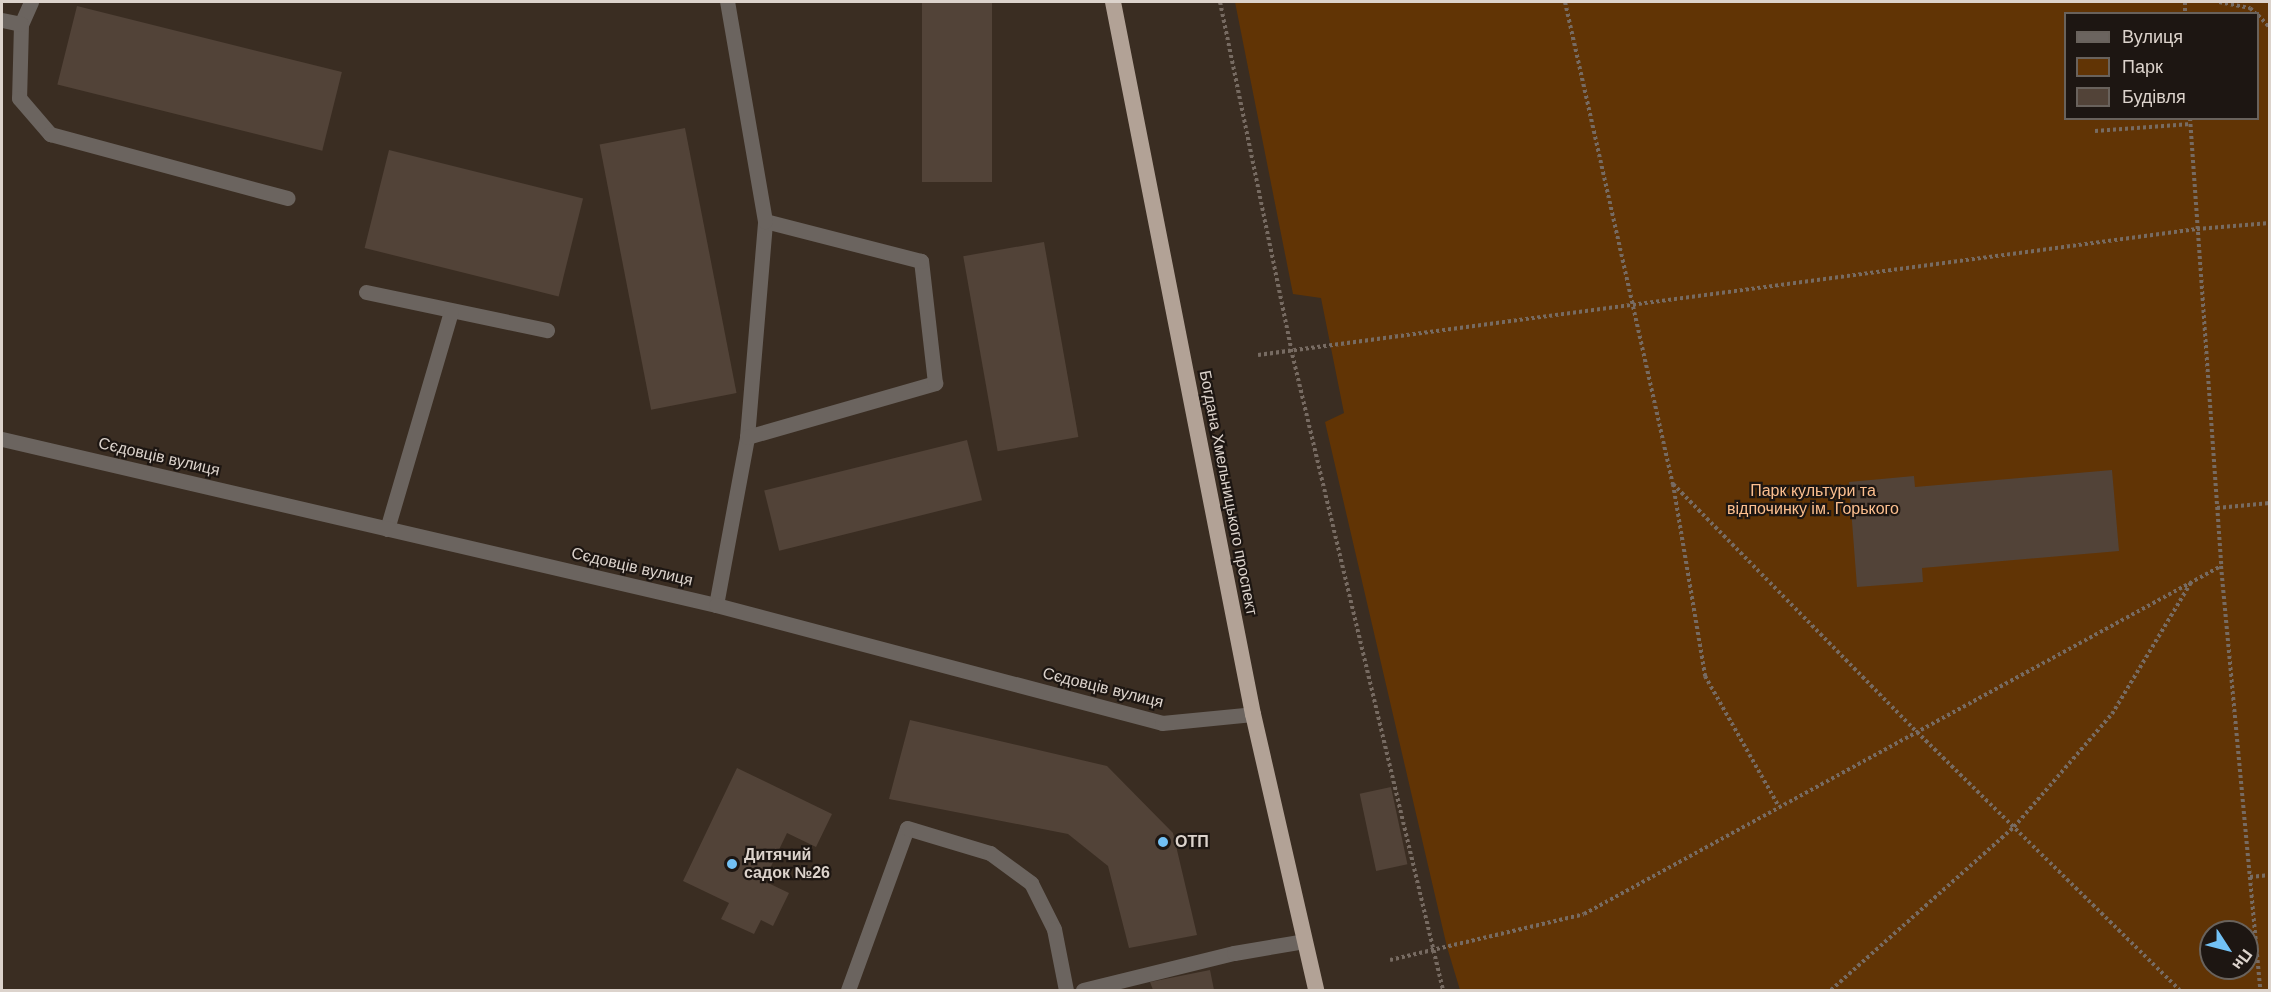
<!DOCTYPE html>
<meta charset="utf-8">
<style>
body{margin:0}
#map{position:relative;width:2271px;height:992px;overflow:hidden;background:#3a2d22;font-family:Helvetica,sans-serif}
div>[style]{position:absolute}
.green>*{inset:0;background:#613405}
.building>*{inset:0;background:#524338;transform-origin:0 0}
.path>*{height:4px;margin-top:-2px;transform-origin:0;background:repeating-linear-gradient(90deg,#776b62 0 3px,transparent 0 6px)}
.service>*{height:15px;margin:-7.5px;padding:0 7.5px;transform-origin:7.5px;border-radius:7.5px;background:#6b645f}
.minor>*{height:15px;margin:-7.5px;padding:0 7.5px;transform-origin:7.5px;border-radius:7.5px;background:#6b645f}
.trunk>*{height:16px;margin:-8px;padding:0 8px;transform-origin:8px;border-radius:8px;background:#b2a296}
.dots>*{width:16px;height:16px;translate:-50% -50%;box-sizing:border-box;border:3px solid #1d1612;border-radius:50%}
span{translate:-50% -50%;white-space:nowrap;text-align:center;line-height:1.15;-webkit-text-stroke:4.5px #1d1612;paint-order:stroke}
.street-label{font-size:16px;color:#dcd3cc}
.park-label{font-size:16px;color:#fcbf8f}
.poi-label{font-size:16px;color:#dcd3cc;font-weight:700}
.left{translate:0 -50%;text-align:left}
.frame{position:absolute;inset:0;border:3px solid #dcd3cc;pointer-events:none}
.legend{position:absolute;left:2064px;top:12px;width:195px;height:108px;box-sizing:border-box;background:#1d1612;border:2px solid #69625c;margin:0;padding:8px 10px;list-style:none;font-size:18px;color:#dcd3cc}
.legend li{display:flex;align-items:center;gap:12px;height:30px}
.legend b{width:30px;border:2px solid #69625c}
.north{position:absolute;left:2199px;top:920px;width:60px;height:60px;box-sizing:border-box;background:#1d1612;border:2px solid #69625c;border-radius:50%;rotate:126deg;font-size:16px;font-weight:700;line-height:24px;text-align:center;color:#dcd3cc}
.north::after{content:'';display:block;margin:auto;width:21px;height:27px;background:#72c1f5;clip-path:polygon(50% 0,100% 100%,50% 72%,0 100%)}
</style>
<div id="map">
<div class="green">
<i style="clip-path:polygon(evenodd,1235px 2px,2269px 2px,2269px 990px,1460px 990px,1447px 947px,1325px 422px,1344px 413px,1321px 298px,1293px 294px,1235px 2px,2066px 14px,2258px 14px,2258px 118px,2066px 118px,2066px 14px,1235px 2px,2211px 932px,2247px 932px,2247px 968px,2211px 968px,2211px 932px)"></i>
</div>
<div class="building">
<i style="left:922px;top:2px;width:70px;height:180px"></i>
<i style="left:77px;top:6px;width:273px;height:81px;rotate:14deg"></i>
<i style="left:685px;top:128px;width:270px;height:87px;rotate:79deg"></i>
<i style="left:389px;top:150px;width:200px;height:101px;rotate:14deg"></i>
<i style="left:1044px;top:242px;width:198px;height:82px;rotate:80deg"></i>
<i style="left:967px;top:440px;width:62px;height:209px;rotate:76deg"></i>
<i style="clip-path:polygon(2112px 470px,2119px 551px,1922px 568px,1923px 582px,1857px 587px,1849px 482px,1914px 476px,1915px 487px)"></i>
<i style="clip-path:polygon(910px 720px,1107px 766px,1173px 833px,1197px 935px,1129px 948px,1108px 866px,1068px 834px,889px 799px)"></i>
<i style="clip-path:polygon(737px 768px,832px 814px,816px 847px,787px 833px,764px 881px,789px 893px,773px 926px,761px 920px,754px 934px,721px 919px,729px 903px,683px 881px)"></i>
<i style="left:1391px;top:787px;width:79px;height:32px;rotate:78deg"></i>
<i style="clip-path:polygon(1210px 970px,1214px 990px,1153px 990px,1150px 982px)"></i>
</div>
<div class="path">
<i style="left:1220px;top:2px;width:354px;rotate:78.4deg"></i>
<i style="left:1291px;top:349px;width:659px;rotate:76.66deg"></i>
<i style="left:1565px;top:2px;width:494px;rotate:77.4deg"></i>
<i style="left:1673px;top:484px;width:348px;rotate:45.5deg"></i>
<i style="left:1917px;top:732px;width:368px;rotate:44.5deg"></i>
<i style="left:2185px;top:2px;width:12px;rotate:90deg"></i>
<i style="left:2219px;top:2px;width:32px;rotate:11deg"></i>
<i style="left:2250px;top:8px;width:8px;rotate:45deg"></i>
<i style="left:2258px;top:15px;width:18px;rotate:47deg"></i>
<i style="left:2190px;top:118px;width:449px;rotate:86deg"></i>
<i style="left:2221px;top:566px;width:426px;rotate:84.7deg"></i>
<i style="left:2095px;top:131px;width:96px;rotate:-4.2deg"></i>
<i style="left:1258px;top:355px;width:947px;rotate:-7.64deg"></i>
<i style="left:2197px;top:229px;width:73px;rotate:-4.7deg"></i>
<i style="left:1673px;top:484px;width:195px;rotate:80.5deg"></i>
<i style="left:1705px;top:676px;width:150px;rotate:60.5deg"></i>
<i style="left:2217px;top:508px;width:53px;rotate:-5.4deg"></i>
<i style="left:2250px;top:877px;width:20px;rotate:-6deg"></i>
<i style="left:1390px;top:960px;width:199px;rotate:-13.3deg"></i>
<i style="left:1584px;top:914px;width:726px;rotate:-28.65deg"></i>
<i style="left:1831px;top:990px;width:245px;rotate:-41.7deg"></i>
<i style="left:2014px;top:827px;width:150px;rotate:-49.1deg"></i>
<i style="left:2112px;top:714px;width:155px;rotate:-59deg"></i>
</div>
<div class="service">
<i style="left:31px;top:2px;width:24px;rotate:114deg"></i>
<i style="left:21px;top:24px;width:74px;rotate:91.5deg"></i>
<i style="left:19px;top:98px;width:48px;rotate:49.3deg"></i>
<i style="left:50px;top:134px;width:246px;rotate:15.1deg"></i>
<i style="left:2px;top:20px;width:19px;rotate:12deg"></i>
<i style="left:366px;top:292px;width:185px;rotate:11.9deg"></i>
<i style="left:747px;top:437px;width:217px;rotate:-85.2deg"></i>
<i style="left:387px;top:529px;width:226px;rotate:-73.6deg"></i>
<i style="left:716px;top:605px;width:171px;rotate:-79.5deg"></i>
<i style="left:747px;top:437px;width:196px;rotate:-16deg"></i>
<i style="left:935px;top:383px;width:123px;rotate:-96.5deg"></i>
<i style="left:921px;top:261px;width:161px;rotate:-165.6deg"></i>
<i style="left:765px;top:221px;width:222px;rotate:-99.8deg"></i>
<i style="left:848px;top:990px;width:172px;rotate:-70deg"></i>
<i style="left:907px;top:828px;width:87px;rotate:16.8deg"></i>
<i style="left:990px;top:853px;width:51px;rotate:36.2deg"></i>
<i style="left:1031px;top:883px;width:51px;rotate:63.4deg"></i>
<i style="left:1054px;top:929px;width:62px;rotate:78.9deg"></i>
<i style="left:1083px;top:990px;width:155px;rotate:-13.8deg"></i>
<i style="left:1234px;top:953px;width:71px;rotate:-9.7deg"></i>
</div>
<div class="minor">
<i style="left:2px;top:439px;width:733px;rotate:13.09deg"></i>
<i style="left:716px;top:605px;width:461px;rotate:14.8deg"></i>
<i style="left:1162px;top:723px;width:91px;rotate:-5.6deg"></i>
</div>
<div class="trunk">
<i style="left:1113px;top:2px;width:726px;rotate:78.88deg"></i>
<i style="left:1253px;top:714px;width:283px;rotate:77.1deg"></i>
</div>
<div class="dots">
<i style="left:1163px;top:842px;background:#72c1f5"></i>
<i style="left:732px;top:864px;background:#72c1f5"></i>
</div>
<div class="street-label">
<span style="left:159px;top:457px;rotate:13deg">Сєдовців вулиця</span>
<span style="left:1228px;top:493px;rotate:79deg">Богдана Хмельницького проспект</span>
<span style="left:632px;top:567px;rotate:13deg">Сєдовців вулиця</span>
<span style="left:1103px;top:688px;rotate:14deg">Сєдовців вулиця</span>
</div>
<div class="park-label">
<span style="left:1813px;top:500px">Парк культури та<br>відпочинку ім. Горького</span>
</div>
<div class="poi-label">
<span class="left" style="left:1175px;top:842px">ОТП</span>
<span class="left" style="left:744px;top:864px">Дитячий<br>садок №26</span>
</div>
<div class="frame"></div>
<ul class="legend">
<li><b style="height:8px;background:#6b645f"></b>Вулиця</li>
<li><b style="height:16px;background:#613405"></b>Парк</li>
<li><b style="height:16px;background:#524338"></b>Будівля</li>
</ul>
<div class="north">Пн</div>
</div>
